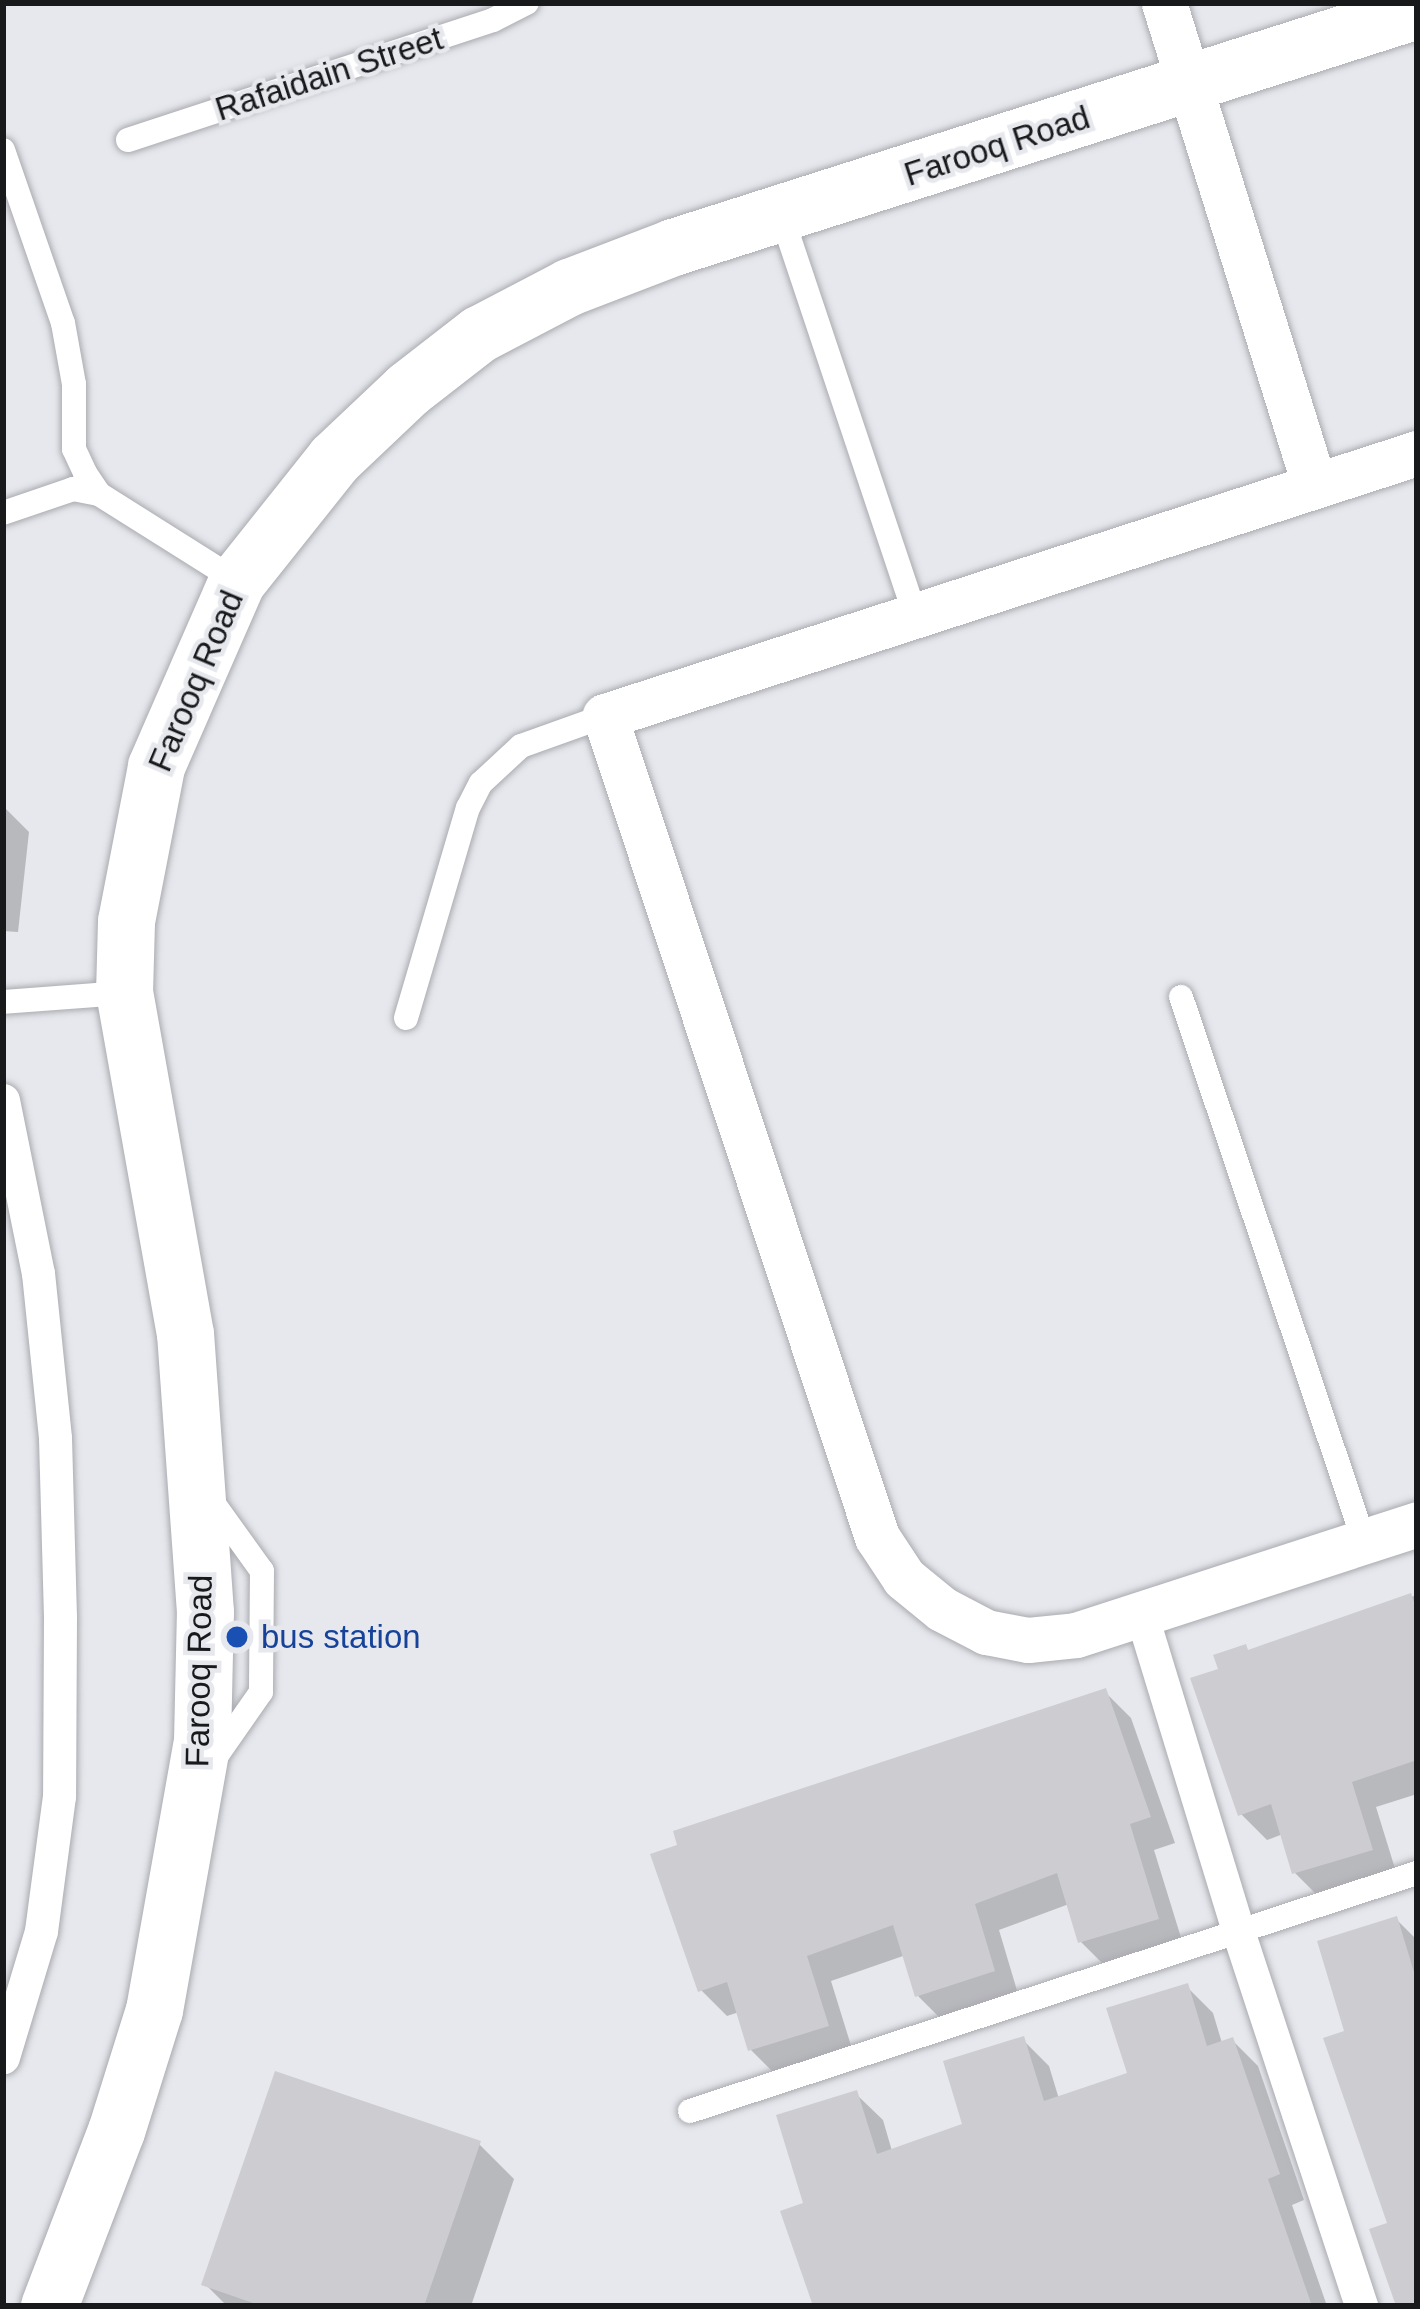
<!DOCTYPE html>
<style>
body{margin:0}
#map{position:relative;width:1420px;height:2309px;overflow:hidden;background:#e6e8ed;font-family:Arial,sans-serif}
div>[style]{position:absolute}
.shadow>*{inset:0;background:#0003}
.building>*{inset:0;background:#cdcdd1}
.roads{filter:drop-shadow(0 0 3px #aaabb0) drop-shadow(0 0 3px #aaabb0)}
.service>*{height:24px;margin:-12px;padding:0 12px;transform-origin:12px;border-radius:12px;background:#fff}
.pedestrian>*{height:33px;margin:-16.5px;padding:0 16.5px;transform-origin:16.5px;border-radius:16.5px;background:#fff}
.minor>*{height:45px;margin:-22.5px;padding:0 22.5px;transform-origin:22.5px;border-radius:22.5px;background:#fff}
.tertiary>*{height:57px;margin:-28.5px;padding:0 28.5px;transform-origin:28.5px;border-radius:28.5px;background:#fff}
.dots>*{width:33px;height:33px;translate:-50% -50%;box-sizing:border-box;border:6px solid #e6e8ed;border-radius:50%}
span{translate:-50% -50%;white-space:nowrap;text-align:center;line-height:1.15;-webkit-text-stroke:9px #e6e8ed;paint-order:stroke}
.street-label{font-size:33px;color:#18191b}
.transit-label{font-size:33px;color:#164399}
.left{translate:0 -50%;text-align:left}
.frame{position:absolute;inset:0;border:6px solid #18191b;pointer-events:none}
</style>
<div id="map">
<div class="shadow">
<i style="clip-path:polygon(3px 806px,29px 832px,18px 932px,3px 931px)"></i>
<i style="clip-path:polygon(1417px 1595px,1417px 1794px,1376px 1807px,1397px 1875px,1321px 1899px,1295px 1873px,1283px 1834px,1267px 1840px,1241px 1814px,1221px 1670px,1250px 1652px)"></i>
<i style="clip-path:polygon(1105px 1692px,1131px 1718px,1175px 1843px,1154px 1850px,1183px 1944px,1107px 1968px,1081px 1942px,1069px 1904px,999px 1930px,1019px 1997px,943px 2021px,917px 1995px,903px 1956px,831px 1981px,853px 2052px,776px 2075px,750px 2049px,739px 2012px,727px 2016px,701px 1990px)"></i>
<i style="clip-path:polygon(1396px 1919px,1417px 1940px,1417px 2306px,1399px 2306px,1390px 2225px,1348px 2033px)"></i>
<i style="clip-path:polygon(1187px 1987px,1213px 2013px,1222px 2043px,1232px 2040px,1258px 2066px,1304px 2200px,1292px 2205px,1327px 2306px,816px 2306px,856px 2094px,883px 2120px,892px 2151px,966px 2126px,1023px 2040px,1049px 2066px,1059px 2099px,1131px 2075px)"></i>
<i style="clip-path:polygon(479px 2144px,514px 2179px,471px 2306px,227px 2306px,205px 2284px)"></i>
</div>
<div class="building">
<i style="clip-path:polygon(1411px 1593px,1417px 1611px,1417px 1760px,1352px 1782px,1373px 1850px,1292px 1874px,1271px 1804px,1238px 1816px,1190px 1678px,1218px 1669px,1213px 1655px,1246px 1644px,1248px 1650px)"></i>
<i style="clip-path:polygon(1106px 1688px,1151px 1817px,1130px 1824px,1159px 1919px,1078px 1943px,1057px 1873px,975px 1904px,995px 1971px,915px 1997px,893px 1925px,807px 1956px,829px 2026px,748px 2051px,727px 1982px,698px 1992px,650px 1854px,677px 1845px,673px 1831px)"></i>
<i style="clip-path:polygon(1397px 1916px,1417px 1982px,1417px 2306px,1396px 2306px,1369px 2229px,1387px 2223px,1323px 2038px,1344px 2031px,1317px 1941px)"></i>
<i style="clip-path:polygon(1188px 1983px,1207px 2046px,1233px 2037px,1280px 2174px,1268px 2179px,1312px 2306px,813px 2306px,780px 2211px,803px 2203px,776px 2115px,857px 2090px,877px 2154px,962px 2124px,943px 2061px,1024px 2036px,1044px 2101px,1127px 2073px,1106px 2008px)"></i>
<i style="clip-path:polygon(275px 2071px,481px 2141px,424px 2306px,262px 2306px,201px 2285px)"></i>
</div>
<div class="roads">
<div class="service">
<i style="left:128px;top:140px;width:384px;rotate:-18.2deg"></i>
<i style="left:493px;top:20px;width:38px;rotate:-27deg"></i>
<i style="left:3px;top:150px;width:183px;rotate:70.9deg"></i>
<i style="left:63px;top:323px;width:62px;rotate:79.8deg"></i>
<i style="left:74px;top:384px;width:65px;rotate:90deg"></i>
<i style="left:74px;top:449px;width:26px;rotate:65deg"></i>
<i style="left:85px;top:473px;width:25px;rotate:56deg"></i>
<i style="left:99px;top:494px;width:163px;rotate:32.2deg"></i>
<i style="left:781px;top:214px;width:420px;rotate:71.5deg"></i>
<i style="left:3px;top:513px;width:74px;rotate:-18.9deg"></i>
<i style="left:73px;top:489px;width:26px;rotate:11deg"></i>
<i style="left:1181px;top:997px;width:574px;rotate:71.41deg"></i>
<i style="left:3px;top:1002px;width:121px;rotate:-4.3deg"></i>
<i style="left:406px;top:1018px;width:219px;rotate:-73.6deg"></i>
<i style="left:468px;top:808px;width:28px;rotate:-63deg"></i>
<i style="left:481px;top:783px;width:54px;rotate:-42.8deg"></i>
<i style="left:521px;top:746px;width:89px;rotate:-19.7deg"></i>
<i style="left:211px;top:1500px;width:87px;rotate:54.3deg"></i>
<i style="left:262px;top:1571px;width:121px;rotate:90.5deg"></i>
<i style="left:261px;top:1692px;width:80px;rotate:124.9deg"></i>
<i style="left:690px;top:2111px;width:765px;rotate:-18.13deg"></i>
</div>
<div class="pedestrian">
<i style="left:3px;top:1100px;width:177px;rotate:78.6deg"></i>
<i style="left:38px;top:1273px;width:166px;rotate:84.1deg"></i>
<i style="left:55px;top:1438px;width:179px;rotate:88.4deg"></i>
<i style="left:60px;top:1617px;width:179px;rotate:90.3deg"></i>
<i style="left:59px;top:1796px;width:136px;rotate:97.6deg"></i>
<i style="left:41px;top:1931px;width:132px;rotate:106.8deg"></i>
<i style="left:1141px;top:1613px;width:332px;rotate:73deg"></i>
<i style="left:1238px;top:1931px;width:395px;rotate:71.8deg"></i>
</div>
<div class="minor">
<i style="left:1164px;top:3px;width:504px;rotate:72.68deg"></i>
<i style="left:1417px;top:453px;width:854px;rotate:162.05deg"></i>
<i style="left:605px;top:716px;width:865px;rotate:71.67deg"></i>
<i style="left:877px;top:1537px;width:49px;rotate:56.6deg"></i>
<i style="left:904px;top:1578px;width:49px;rotate:39.2deg"></i>
<i style="left:942px;top:1609px;width:50px;rotate:27.6deg"></i>
<i style="left:986px;top:1632px;width:43px;rotate:10.8deg"></i>
<i style="left:1028px;top:1640px;width:48px;rotate:-5.9deg"></i>
<i style="left:1076px;top:1635px;width:359px;rotate:-18deg"></i>
</div>
<div class="tertiary">
<i style="left:49px;top:2306px;width:187px;rotate:-69.1deg"></i>
<i style="left:116px;top:2131px;width:127px;rotate:-72.6deg"></i>
<i style="left:154px;top:2010px;width:273px;rotate:-79.9deg"></i>
<i style="left:202px;top:1741px;width:129px;rotate:-88.7deg"></i>
<i style="left:205px;top:1612px;width:279px;rotate:-94.1deg"></i>
<i style="left:185px;top:1334px;width:346px;rotate:-100.1deg"></i>
<i style="left:124px;top:993px;width:72px;rotate:-88.4deg"></i>
<i style="left:126px;top:921px;width:158px;rotate:-79deg"></i>
<i style="left:156px;top:766px;width:202px;rotate:-66.4deg"></i>
<i style="left:237px;top:581px;width:156px;rotate:-51.5deg"></i>
<i style="left:334px;top:459px;width:102px;rotate:-43.4deg"></i>
<i style="left:408px;top:389px;width:90px;rotate:-37.8deg"></i>
<i style="left:479px;top:334px;width:102px;rotate:-27.6deg"></i>
<i style="left:569px;top:287px;width:111px;rotate:-21deg"></i>
<i style="left:673px;top:247px;width:781px;rotate:-17.67deg"></i>
</div>
</div>
<div class="dots">
<i style="left:237px;top:1637px;background:#1a4fb4"></i>
</div>
<div class="street-label">
<span style="left:329px;top:74px;rotate:-18deg">Rafaidain Street</span>
<span style="left:997px;top:146px;rotate:-18deg">Farooq Road</span>
<span style="left:196px;top:681px;rotate:-67deg">Farooq Road</span>
<span style="left:199px;top:1671px;rotate:-89deg">Farooq Road</span>
</div>
<div class="transit-label">
<span class="left" style="left:261px;top:1637px">bus station</span>
</div>
<div class="frame"></div>
</div>
